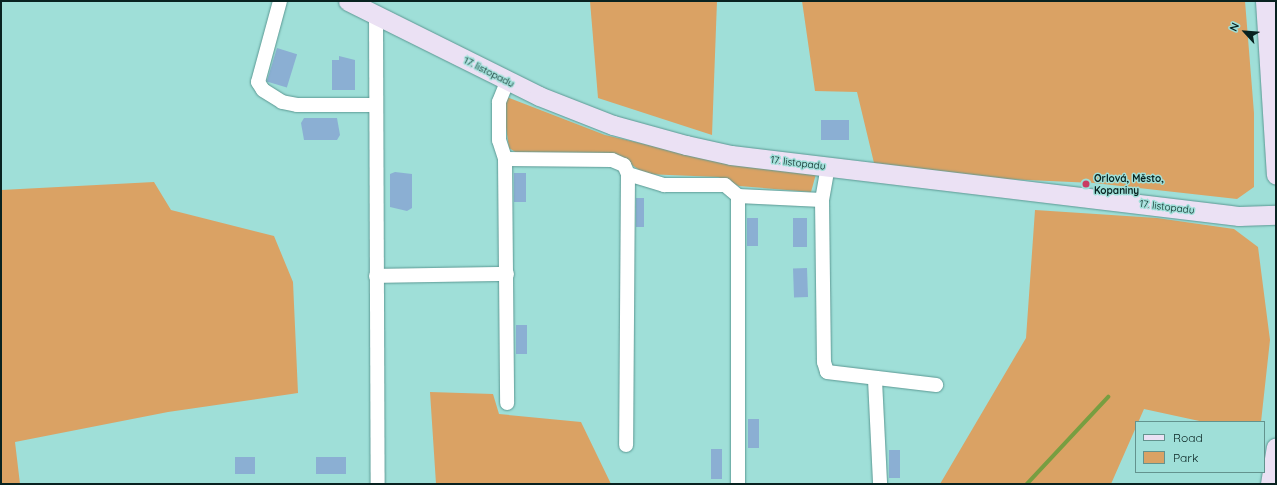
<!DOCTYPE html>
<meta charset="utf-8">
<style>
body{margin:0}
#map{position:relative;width:1277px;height:485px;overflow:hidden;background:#9fdfd8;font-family:Quicksand,sans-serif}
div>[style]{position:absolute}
.green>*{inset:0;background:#daa264}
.stream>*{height:3.5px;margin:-1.75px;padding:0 1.75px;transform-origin:1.75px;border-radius:1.75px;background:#779e41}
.building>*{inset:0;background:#8bafd3;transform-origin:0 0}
.roads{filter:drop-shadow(0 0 1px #5b9893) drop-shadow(0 0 1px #5b9893)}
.street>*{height:14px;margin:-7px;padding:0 7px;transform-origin:7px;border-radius:7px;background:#fff}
.secondary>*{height:19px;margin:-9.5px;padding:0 9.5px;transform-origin:9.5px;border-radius:9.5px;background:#ebe1f4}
.dots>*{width:11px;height:11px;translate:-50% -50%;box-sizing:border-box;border:2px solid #9fdfd8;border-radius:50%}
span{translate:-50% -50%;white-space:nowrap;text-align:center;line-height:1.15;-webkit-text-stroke:3px #9fdfd8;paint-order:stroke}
.street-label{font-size:10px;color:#082220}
.poi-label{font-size:10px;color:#082220;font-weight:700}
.left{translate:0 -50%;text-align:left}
.frame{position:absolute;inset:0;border:2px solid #082220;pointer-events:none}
.legend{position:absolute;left:1135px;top:421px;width:130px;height:52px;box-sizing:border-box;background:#9fdfd8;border:1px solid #63938e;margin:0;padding:5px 7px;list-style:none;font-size:12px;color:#082220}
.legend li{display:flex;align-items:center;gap:8px;height:20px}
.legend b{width:20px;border:1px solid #63938e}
.north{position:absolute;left:1225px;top:12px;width:40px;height:40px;-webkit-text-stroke:3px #9fdfd8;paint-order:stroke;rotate:296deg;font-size:11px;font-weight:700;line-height:16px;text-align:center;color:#082220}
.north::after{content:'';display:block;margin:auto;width:14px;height:18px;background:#082220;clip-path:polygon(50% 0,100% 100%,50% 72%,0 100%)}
</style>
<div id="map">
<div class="green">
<i style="clip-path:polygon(590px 1px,717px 1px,712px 135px,598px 98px)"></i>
<i style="clip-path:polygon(802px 1px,1245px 1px,1254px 113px,1254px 187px,1237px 199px,1094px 183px,1005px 179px,874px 163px,857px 92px,815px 91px)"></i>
<i style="clip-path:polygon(507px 97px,605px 135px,679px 152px,816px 174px,811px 192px,739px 186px,718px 177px,645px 174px,616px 154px,517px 153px,509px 148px,503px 107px)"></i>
<i style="clip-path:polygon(154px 182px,171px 210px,274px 236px,293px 282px,298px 393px,168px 412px,15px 442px,20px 484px,1px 484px,1px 190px)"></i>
<i style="clip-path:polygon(1035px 210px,1157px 218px,1234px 229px,1258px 247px,1270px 340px,1261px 422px,1204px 422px,1144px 409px,1111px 484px,940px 484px,1026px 338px)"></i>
<i style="clip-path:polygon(430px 392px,493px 394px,499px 414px,581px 422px,611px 484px,436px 484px)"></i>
</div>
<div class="stream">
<i style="left:1027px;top:484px;width:119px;rotate:-47deg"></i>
</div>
<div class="building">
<i style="left:277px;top:48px;width:21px;height:35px;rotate:17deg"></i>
<i style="clip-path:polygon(339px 56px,355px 60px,355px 90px,332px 90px,332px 60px,339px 60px)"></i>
<i style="clip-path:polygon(304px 118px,337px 118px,340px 135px,337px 140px,304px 140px,301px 123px)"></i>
<i style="left:821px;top:120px;width:28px;height:20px"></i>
<i style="clip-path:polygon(395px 172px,412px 174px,412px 208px,407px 211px,390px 207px,390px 174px)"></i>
<i style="left:526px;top:173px;width:29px;height:12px;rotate:90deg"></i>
<i style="left:636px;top:198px;width:8px;height:29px"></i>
<i style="left:747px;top:218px;width:11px;height:28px"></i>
<i style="left:793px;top:218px;width:14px;height:29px"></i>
<i style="left:807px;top:268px;width:29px;height:14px;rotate:88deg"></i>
<i style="left:516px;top:325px;width:11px;height:29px"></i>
<i style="left:748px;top:419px;width:11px;height:29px"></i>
<i style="left:711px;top:449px;width:11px;height:30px"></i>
<i style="left:889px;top:450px;width:11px;height:28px"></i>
<i style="left:235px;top:457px;width:20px;height:17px"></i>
<i style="left:316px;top:457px;width:30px;height:17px"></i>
</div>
<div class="roads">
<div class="street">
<i style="left:280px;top:1px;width:84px;rotate:105.2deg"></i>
<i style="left:258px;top:82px;width:9px;rotate:58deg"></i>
<i style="left:263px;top:90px;width:22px;rotate:32deg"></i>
<i style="left:282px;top:102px;width:15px;rotate:11deg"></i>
<i style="left:297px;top:105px;width:79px"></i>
<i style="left:376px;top:14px;width:470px;rotate:89.8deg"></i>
<i style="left:507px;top:82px;width:22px;rotate:112deg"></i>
<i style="left:499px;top:102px;width:38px;rotate:90deg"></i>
<i style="left:499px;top:140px;width:20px;rotate:72deg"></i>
<i style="left:505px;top:159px;width:244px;rotate:89.5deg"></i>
<i style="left:505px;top:159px;width:107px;rotate:0.5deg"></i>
<i style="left:612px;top:160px;width:13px;rotate:23deg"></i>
<i style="left:624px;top:165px;width:10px;rotate:66deg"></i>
<i style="left:628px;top:174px;width:271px;rotate:90.4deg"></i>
<i style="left:828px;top:166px;width:35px;rotate:100deg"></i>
<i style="left:822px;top:200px;width:162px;rotate:89.3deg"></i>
<i style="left:824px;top:362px;width:10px;rotate:73deg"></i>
<i style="left:827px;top:372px;width:110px;rotate:6.8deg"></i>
<i style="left:628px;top:174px;width:38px;rotate:17deg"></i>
<i style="left:664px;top:185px;width:61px"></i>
<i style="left:725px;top:185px;width:17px;rotate:40deg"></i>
<i style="left:738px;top:196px;width:84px;rotate:2.7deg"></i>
<i style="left:376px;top:276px;width:131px;rotate:-0.9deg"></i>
<i style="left:875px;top:380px;width:104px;rotate:87.2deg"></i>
<i style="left:738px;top:484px;width:288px;rotate:-90deg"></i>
</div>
<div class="secondary">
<i style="left:348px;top:1px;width:213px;rotate:26.4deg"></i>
<i style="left:539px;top:96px;width:79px;rotate:21.4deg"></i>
<i style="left:613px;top:125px;width:76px;rotate:15.3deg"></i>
<i style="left:686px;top:145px;width:46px;rotate:12.5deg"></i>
<i style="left:731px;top:155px;width:512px;rotate:6.85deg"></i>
<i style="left:1239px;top:216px;width:37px;rotate:-2deg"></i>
<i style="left:1265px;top:1px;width:174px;rotate:86.4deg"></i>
<i style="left:1270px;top:484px;width:37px;rotate:-81deg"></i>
</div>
</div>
<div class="dots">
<i style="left:1086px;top:184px;background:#ca3c63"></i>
</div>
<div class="street-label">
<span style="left:489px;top:72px;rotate:27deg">17. listopadu</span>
<span style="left:798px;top:163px;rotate:7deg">17. listopadu</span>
<span style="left:1167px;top:207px;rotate:7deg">17. listopadu</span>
</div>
<div class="poi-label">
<span class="left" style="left:1094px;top:184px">Orlová, Město,<br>Kopaniny</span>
</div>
<div class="frame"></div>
<ul class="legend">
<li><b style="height:5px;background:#ebe1f4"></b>Road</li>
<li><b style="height:11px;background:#daa264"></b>Park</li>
</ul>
<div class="north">N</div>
</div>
